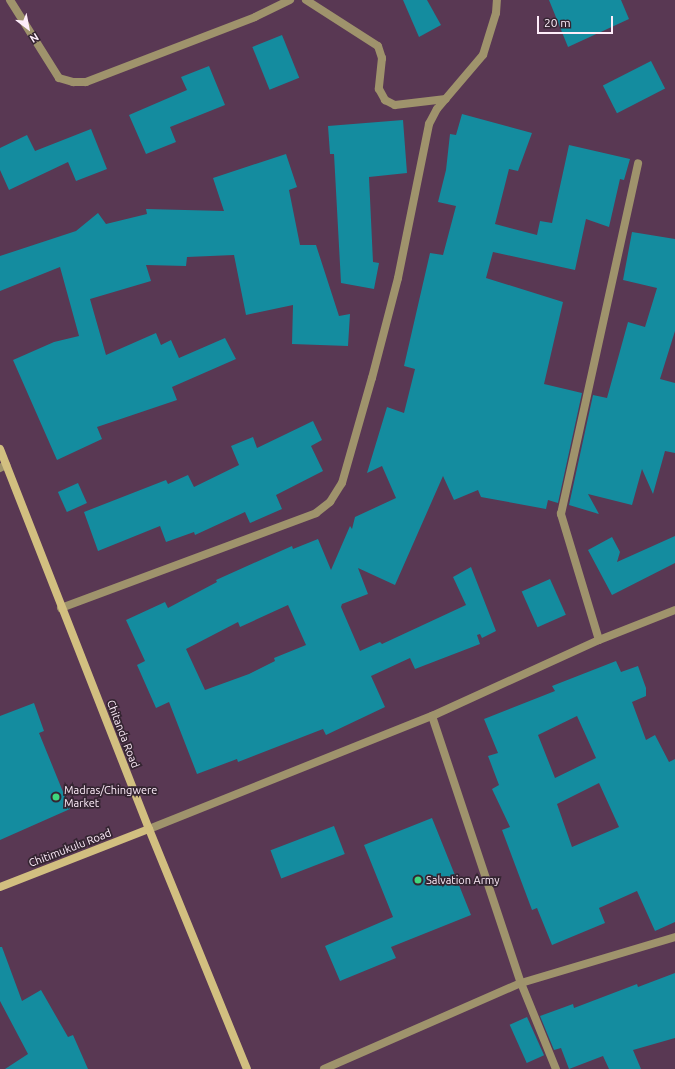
<!DOCTYPE html>
<style>
body{margin:0}
#map{position:relative;width:675px;height:1069px;overflow:hidden;background:#593853;font-family:Ubuntu,sans-serif}
div>[style]{position:absolute}
.building>*{inset:0;background:#148c9f;transform-origin:0 0}
.street>*{height:8px;margin:-4px;padding:0 4px;transform-origin:4px;border-radius:4px;background:#9f936c}
.secondary>*{height:8px;margin:-4px;padding:0 4px;transform-origin:4px;border-radius:4px;background:#d2bf80}
.dots>*{width:11px;height:11px;translate:-50% -50%;box-sizing:border-box;border:2px solid #352532;border-radius:50%}
span{translate:-50% -50%;white-space:nowrap;text-align:center;line-height:1.15;-webkit-text-stroke:3.5px #352532;paint-order:stroke}
.street-label{font-size:11px;color:#feedfa}
.poi-label{font-size:11px;color:#feedfa}
.left{translate:0 -50%;text-align:left}
.north{position:absolute;left:8px;top:8px;width:40px;height:40px;-webkit-text-stroke:3px #352532;paint-order:stroke;rotate:148deg;font-size:11px;font-weight:700;line-height:16px;text-align:center;color:#feedfa}
.north::after{content:'';display:block;margin:auto;width:14px;height:18px;background:#feedfa;clip-path:polygon(50% 0,100% 100%,50% 72%,0 100%)}
.scale{position:absolute;left:537px;top:16px;width:76px;height:18px;box-sizing:border-box;border:2px solid #feedfa;border-top:0;padding-left:5px;font-size:12px;line-height:14px;white-space:nowrap;color:#feedfa;-webkit-text-stroke:3px #352532;paint-order:stroke}
</style>
<div id="map">
<div class="building">
<i style="clip-path:polygon(403px 0,427px 0,441px 25px,419px 37px)"></i>
<i style="clip-path:polygon(549px 0,621px 0,629px 19px,568px 47px)"></i>
<i style="left:282px;top:35px;width:46px;height:32px;rotate:68deg"></i>
<i style="left:651px;top:61px;width:31px;height:54px;rotate:63deg"></i>
<i style="clip-path:polygon(209px 66px,225px 105px,170px 127px,176px 142px,146px 154px,129px 115px,187px 90px,181px 77px)"></i>
<i style="clip-path:polygon(evenodd,462px 114px,532px 133px,518px 171px,509px 169px,495px 224px,537px 235px,540px 221px,552px 223px,569px 145px,630px 159px,624px 180px,620px 179px,609px 227px,586px 219px,575px 270px,493px 252px,486px 278px,563px 302px,544px 384px,582px 393px,558px 503px,548px 500px,546px 509px,481px 497px,478px 490px,454px 500px,443px 476px,395px 585px,358px 568px,368px 594px,342px 604px,341px 607px,360px 651px,380px 642px,382px 644px,466px 605px,453px 577px,471px 567px,496px 631px,482px 638px,480px 634px,477px 635px,480px 644px,415px 669px,410px 658px,371px 676px,385px 707px,326px 735px,323px 729px,238px 762px,237px 759px,197px 774px,169px 702px,156px 708px,137px 665px,145px 661px,126px 620px,165px 602px,168px 608px,217px 582px,216px 580px,292px 546px,293px 549px,318px 539px,331px 570px,350px 526px,352px 529px,355px 517px,396px 498px,382px 466px,367px 473px,387px 407px,404px 413px,415px 369px,404px 366px,430px 253px,443px 255px,456px 206px,438px 202px,446px 170px,450px 134px,456px 135px,462px 114px,288px 605px,306px 645px,274px 658px,275px 661px,249px 674px,205px 690px,186px 649px,238px 622px,240px 627px,288px 605px)"></i>
<i style="clip-path:polygon(403px 120px,407px 173px,369px 177px,373px 262px,379px 263px,374px 289px,341px 283px,334px 154px,330px 154px,328px 126px)"></i>
<i style="clip-path:polygon(91px 129px,107px 169px,76px 181px,68px 162px,9px 190px,0 170px,0 148px,27px 135px,35px 151px)"></i>
<i style="clip-path:polygon(286px 154px,297px 187px,289px 190px,300px 245px,316px 245px,339px 316px,350px 314px,348px 346px,292px 344px,293px 305px,246px 315px,234px 255px,187px 257px,186px 266px,146px 265px,151px 281px,90px 299px,106px 355px,156px 333px,161px 345px,171px 340px,179px 358px,225px 338px,236px 359px,172px 387px,177px 400px,97px 427px,102px 439px,57px 460px,13px 360px,54px 342px,79px 336px,60px 267px,0 291px,0 256px,76px 231px,98px 213px,106px 224px,147px 214px,146px 209px,224px 211px,213px 178px)"></i>
<i style="clip-path:polygon(632px 232px,675px 239px,675px 331px,660px 379px,675px 383px,675px 453px,665px 451px,653px 494px,642px 469px,632px 505px,588px 494px,599px 514px,569px 505px,593px 395px,607px 398px,628px 322px,645px 327px,657px 288px,623px 280px)"></i>
<i style="clip-path:polygon(313px 421px,322px 440px,311px 446px,323px 471px,276px 495px,282px 509px,250px 523px,245px 512px,195px 535px,194px 532px,166px 542px,160px 526px,98px 551px,84px 512px,166px 480px,168px 484px,188px 475px,194px 487px,239px 465px,231px 446px,253px 437px,257px 448px)"></i>
<i style="left:78px;top:483px;width:22px;height:22px;rotate:66deg"></i>
<i style="clip-path:polygon(675px 536px,675px 563px,612px 595px,588px 550px,612px 537px,620px 552px,617px 562px)"></i>
<i style="left:550px;top:579px;width:39px;height:31px;rotate:66deg"></i>
<i style="clip-path:polygon(evenodd,616px 661px,621px 672px,638px 666px,646px 688px,646px 696px,632px 702px,646px 740px,655px 735px,669px 762px,675px 759px,675px 922px,655px 931px,637px 891px,599px 908px,605px 923px,552px 945px,537px 908px,532px 910px,502px 830px,510px 827px,492px 789px,499px 785px,488px 756px,498px 753px,484px 719px,555px 691px,552px 686px,616px 661px,577px 716px,596px 758px,555px 778px,538px 735px,577px 716px,616px 661px,599px 783px,619px 827px,572px 847px,557px 804px,599px 783px)"></i>
<i style="clip-path:polygon(34px 703px,44px 731px,39px 733px,70px 809px,0 840px,0 716px)"></i>
<i style="clip-path:polygon(432px 818px,471px 915px,391px 947px,396px 958px,340px 981px,325px 946px,393px 917px,364px 845px)"></i>
<i style="left:334px;top:826px;width:30px;height:68px;rotate:69deg"></i>
<i style="clip-path:polygon(0 947px,2px 947px,22px 1001px,41px 990px,68px 1037px,73px 1035px,88px 1069px,5px 1069px,28px 1054px,0 1001px)"></i>
<i style="clip-path:polygon(675px 973px,675px 1038px,633px 1050px,641px 1069px,609px 1069px,603px 1056px,569px 1069px,561px 1048px,554px 1050px,540px 1016px,573px 1004px,574px 1008px,637px 984px,638px 987px)"></i>
<i style="left:527px;top:1017px;width:42px;height:19px;rotate:66deg"></i>
</div>
<div class="street">
<i style="left:10px;top:0;width:92px;rotate:57.9deg"></i>
<i style="left:59px;top:78px;width:15px;rotate:16deg"></i>
<i style="left:73px;top:82px;width:13px"></i>
<i style="left:86px;top:82px;width:181px;rotate:-21deg"></i>
<i style="left:255px;top:17px;width:39px;rotate:-26deg"></i>
<i style="left:306px;top:0;width:85px;rotate:32.6deg"></i>
<i style="left:378px;top:46px;width:13px;rotate:72deg"></i>
<i style="left:382px;top:58px;width:31px;rotate:96deg"></i>
<i style="left:379px;top:89px;width:13px;rotate:61deg"></i>
<i style="left:385px;top:100px;width:11px;rotate:27deg"></i>
<i style="left:395px;top:105px;width:51px;rotate:-6.7deg"></i>
<i style="left:0;top:468px;width:7px;rotate:-27deg"></i>
<i style="left:61px;top:608px;width:272px;rotate:-20.4deg"></i>
<i style="left:316px;top:513px;width:18px;rotate:-38deg"></i>
<i style="left:330px;top:502px;width:22px;rotate:-58deg"></i>
<i style="left:342px;top:483px;width:109px;rotate:-74.1deg"></i>
<i style="left:372px;top:378px;width:103px;rotate:-75.4deg"></i>
<i style="left:398px;top:278px;width:157px;rotate:-78.6deg"></i>
<i style="left:429px;top:124px;width:17px;rotate:-62deg"></i>
<i style="left:437px;top:109px;width:71px;rotate:-49.6deg"></i>
<i style="left:483px;top:55px;width:44px;rotate:-72.8deg"></i>
<i style="left:496px;top:13px;width:13px;rotate:-86deg"></i>
<i style="left:599px;top:640px;width:132px;rotate:-106.8deg"></i>
<i style="left:561px;top:514px;width:359px;rotate:-77.6deg"></i>
<i style="left:432px;top:716px;width:281px;rotate:71.6deg"></i>
<i style="left:521px;top:983px;width:93px;rotate:67.9deg"></i>
<i style="left:149px;top:829px;width:305px;rotate:-21.8deg"></i>
<i style="left:432px;top:716px;width:183px;rotate:-24.5deg"></i>
<i style="left:599px;top:640px;width:82px;rotate:-21.5deg"></i>
<i style="left:324px;top:1069px;width:215px;rotate:-23.6deg"></i>
<i style="left:521px;top:983px;width:161px;rotate:-16.6deg"></i>
</div>
<div class="secondary">
<i style="left:0;top:449px;width:408px;rotate:68.6deg"></i>
<i style="left:149px;top:829px;width:259px;rotate:67.8deg"></i>
<i style="left:0;top:887px;width:160px;rotate:-21.3deg"></i>
</div>
<div class="dots">
<i style="left:56px;top:797px;background:#3fd77d"></i>
<i style="left:418px;top:880px;background:#3fd77d"></i>
</div>
<div class="street-label">
<span style="left:123px;top:734px;rotate:69deg">Chitanda Road</span>
<span style="left:70px;top:848px;rotate:-21deg">Chitimukulu Road</span>
</div>
<div class="poi-label">
<span class="left" style="left:64px;top:797px">Madras/Chingwere<br>Market</span>
<span class="left" style="left:426px;top:880px">Salvation Army</span>
</div>
<div class="north">N</div>
<div class="scale">20 m</div>
</div>
